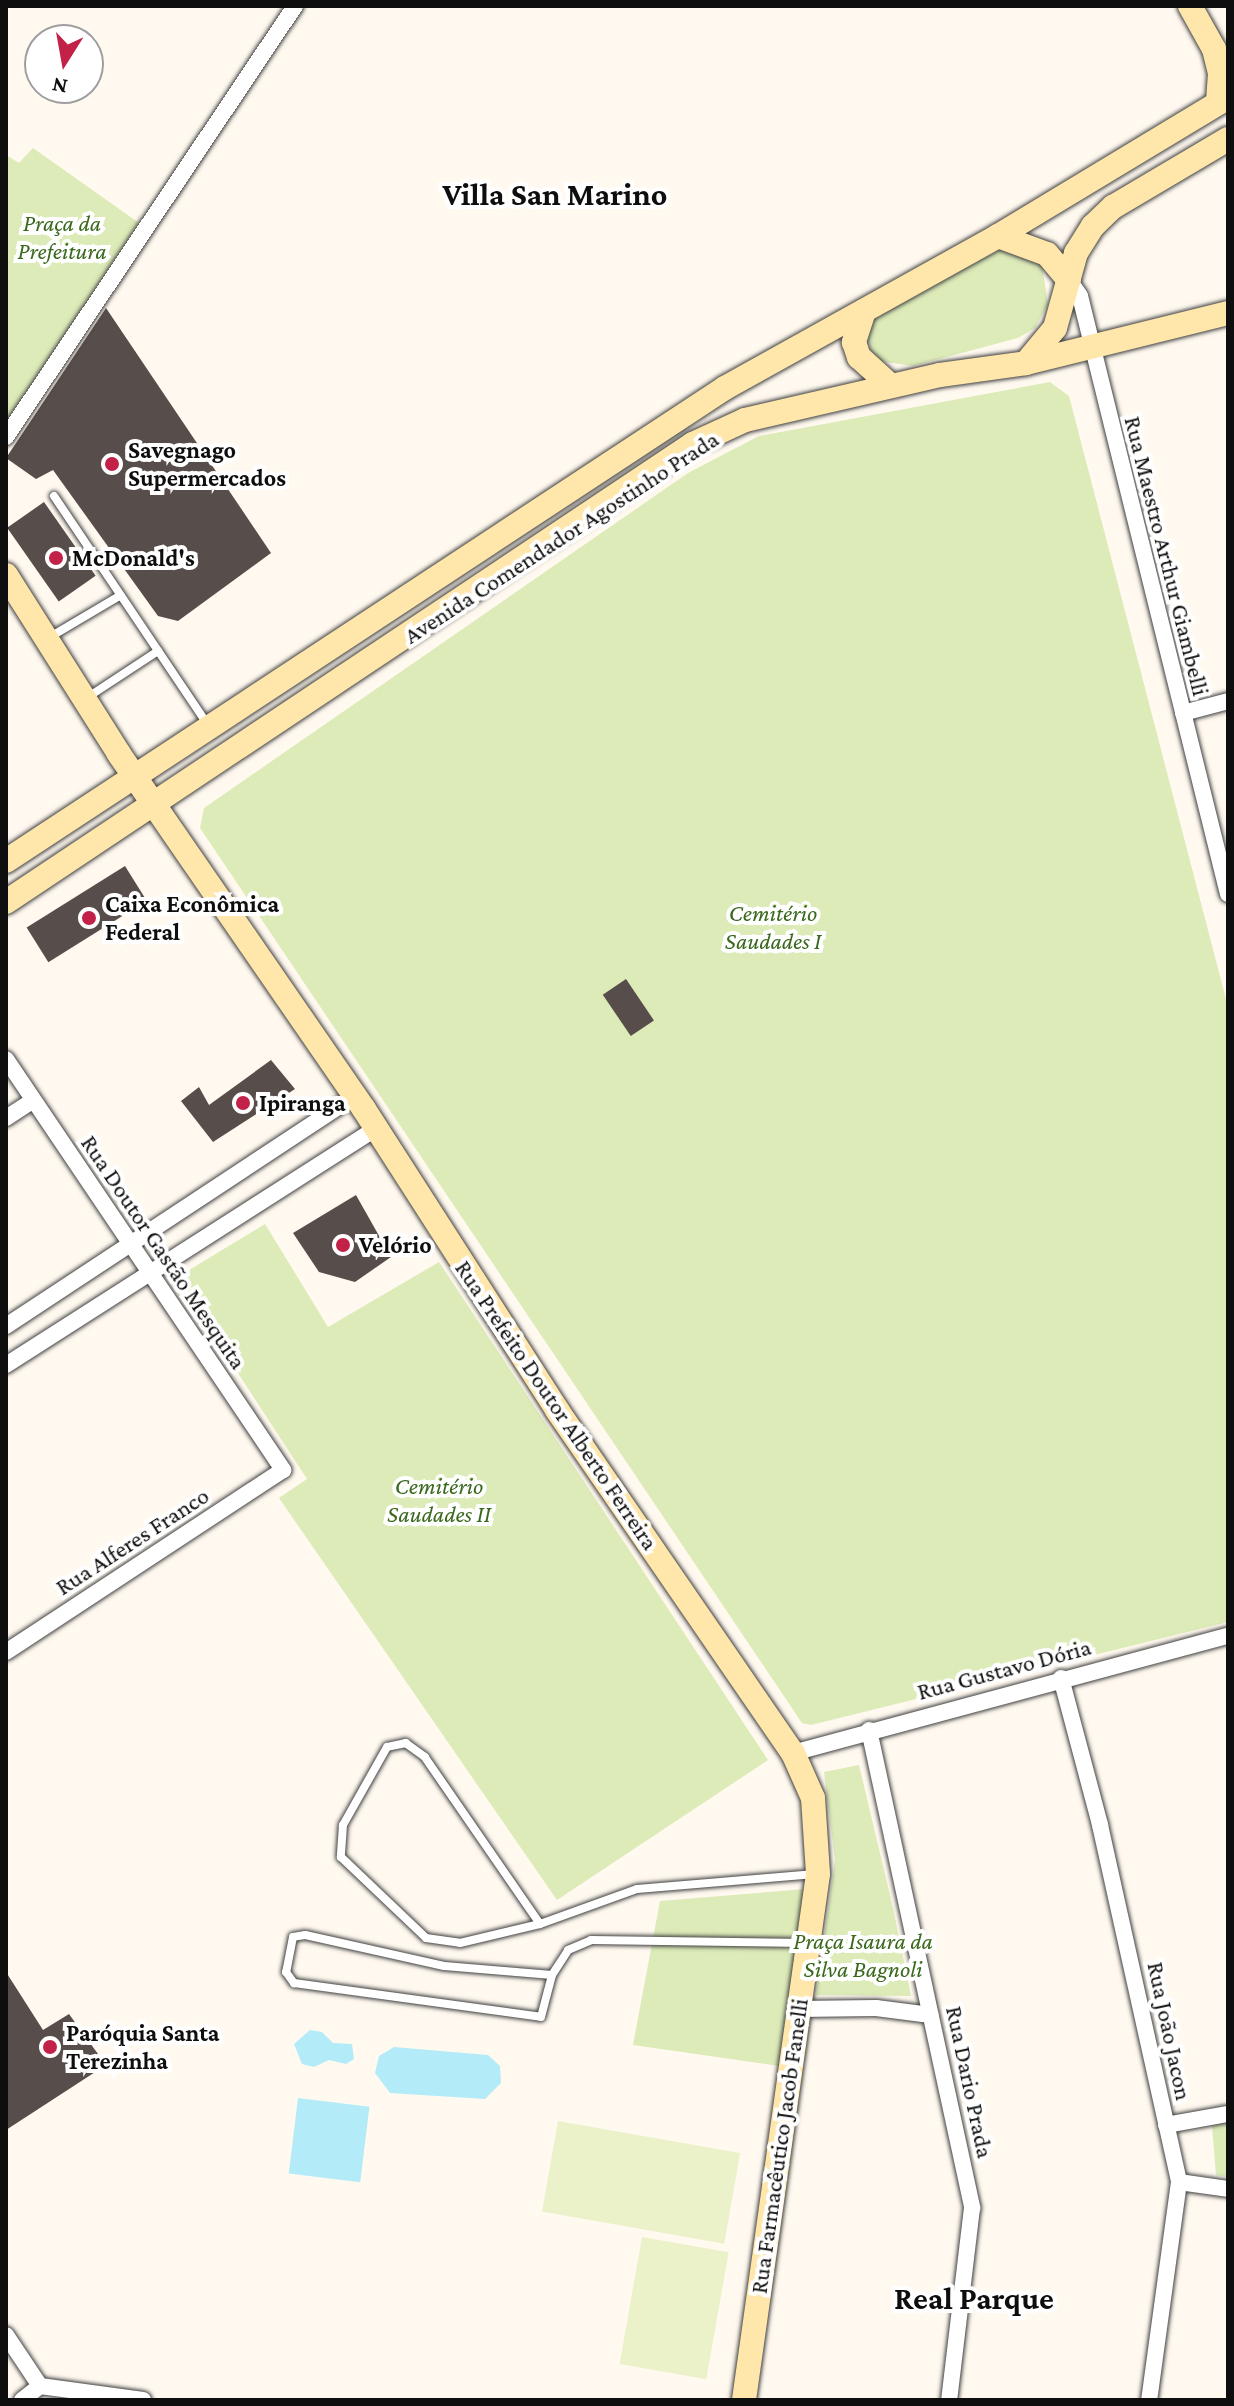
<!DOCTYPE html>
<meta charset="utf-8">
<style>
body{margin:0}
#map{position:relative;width:1234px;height:2406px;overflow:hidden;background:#fff9f0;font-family:"Crimson Pro",serif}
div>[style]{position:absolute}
.green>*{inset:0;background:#dcebb8}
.pitch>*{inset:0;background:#ebf2ca;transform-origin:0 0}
.water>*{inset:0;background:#b3ebf8;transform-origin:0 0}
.building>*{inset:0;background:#574d4a;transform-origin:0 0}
.roads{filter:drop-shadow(0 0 2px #414141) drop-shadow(0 0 2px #414141)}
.lane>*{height:8px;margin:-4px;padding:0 4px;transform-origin:4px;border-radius:4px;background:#fff}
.street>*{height:16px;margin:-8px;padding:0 8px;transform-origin:8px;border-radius:8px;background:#fff}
.secondary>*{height:24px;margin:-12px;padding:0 12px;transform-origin:12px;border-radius:12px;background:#ffe6ab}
.dots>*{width:22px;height:22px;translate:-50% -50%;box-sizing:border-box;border:4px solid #fff;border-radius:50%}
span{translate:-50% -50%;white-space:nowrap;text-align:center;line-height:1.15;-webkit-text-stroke:8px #fff;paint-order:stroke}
.park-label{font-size:24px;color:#3a681d;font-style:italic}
.poi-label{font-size:24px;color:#0e0e0e;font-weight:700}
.left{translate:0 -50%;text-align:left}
.street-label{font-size:24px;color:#0e0e0e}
.district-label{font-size:32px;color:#0e0e0e;font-weight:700}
.frame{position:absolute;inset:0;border:8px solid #0e0e0e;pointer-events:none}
.north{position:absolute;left:24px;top:24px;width:80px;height:80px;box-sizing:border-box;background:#fff;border:2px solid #9f9f9f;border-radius:50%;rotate:191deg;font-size:22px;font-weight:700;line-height:32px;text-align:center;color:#0e0e0e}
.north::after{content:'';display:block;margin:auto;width:28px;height:36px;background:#c22247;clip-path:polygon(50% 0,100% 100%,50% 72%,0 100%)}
</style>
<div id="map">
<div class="green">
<i style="clip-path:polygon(33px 148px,139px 223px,6px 424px,6px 155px,19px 163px)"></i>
<i style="clip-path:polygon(999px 247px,1034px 256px,1042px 266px,1048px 304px,1035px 328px,1018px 338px,913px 366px,879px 361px,873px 354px,866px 335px,872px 319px)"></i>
<i style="clip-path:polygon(1050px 382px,1069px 396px,1228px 1007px,1228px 1622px,811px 1725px,802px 1723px,200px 828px,204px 808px,688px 473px,759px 436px)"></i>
<i style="clip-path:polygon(265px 1224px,328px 1327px,439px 1262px,768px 1760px,557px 1900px,279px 1498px,307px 1479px,176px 1278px)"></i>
<i style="clip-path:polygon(859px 1765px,893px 1908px,911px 1996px,816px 1995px,835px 1860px,824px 1772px)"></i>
<i style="clip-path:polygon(805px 1889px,779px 2066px,633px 2045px,660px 1901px)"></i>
<i style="clip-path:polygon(1228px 2122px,1228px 2177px,1216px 2175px,1212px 2125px)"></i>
</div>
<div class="pitch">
<i style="left:558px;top:2121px;width:185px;height:92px;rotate:10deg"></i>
<i style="left:642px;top:2237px;width:88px;height:129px;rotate:10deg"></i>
</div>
<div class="water">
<i style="clip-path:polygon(310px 2030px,322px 2032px,333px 2043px,352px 2044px,354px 2059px,346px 2064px,329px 2060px,314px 2067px,302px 2064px,294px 2044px)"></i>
<i style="clip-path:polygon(394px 2047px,488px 2055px,500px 2066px,501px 2083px,485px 2099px,390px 2093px,375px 2073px,379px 2056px)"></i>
<i style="left:298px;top:2098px;width:72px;height:76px;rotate:7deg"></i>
</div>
<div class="building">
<i style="clip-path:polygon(106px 308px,271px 553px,178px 621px,158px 616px,53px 470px,36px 479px,6px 458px)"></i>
<i style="left:44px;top:502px;width:90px;height:45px;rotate:55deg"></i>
<i style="left:125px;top:866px;width:41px;height:116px;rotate:58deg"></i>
<i style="left:626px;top:979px;width:50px;height:28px;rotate:56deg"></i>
<i style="clip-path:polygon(271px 1060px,295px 1089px,213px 1142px,181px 1101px,199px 1087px,209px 1105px)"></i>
<i style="clip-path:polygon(356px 1195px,391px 1257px,355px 1282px,319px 1272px,293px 1233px)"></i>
<i style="clip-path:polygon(6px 1972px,43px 2030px,69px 2014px,106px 2065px,6px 2130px)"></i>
</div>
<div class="roads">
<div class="lane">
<i style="left:54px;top:496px;width:276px;rotate:56.1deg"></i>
<i style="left:50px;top:637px;width:82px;rotate:-30.6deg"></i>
<i style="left:88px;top:697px;width:84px;rotate:-33.3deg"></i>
<i style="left:540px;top:1924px;width:203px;rotate:-124.6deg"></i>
<i style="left:425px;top:1757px;width:24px;rotate:-144deg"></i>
<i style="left:406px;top:1743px;width:19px;rotate:168deg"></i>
<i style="left:387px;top:1747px;width:90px;rotate:119.4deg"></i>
<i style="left:343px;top:1825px;width:32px;rotate:94deg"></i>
<i style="left:341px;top:1857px;width:117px;rotate:43.6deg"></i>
<i style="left:426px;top:1938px;width:34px;rotate:8deg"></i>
<i style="left:460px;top:1943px;width:82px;rotate:-13.4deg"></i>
<i style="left:540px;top:1924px;width:103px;rotate:-19.8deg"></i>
<i style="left:637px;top:1889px;width:179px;rotate:-4.8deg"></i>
<i style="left:552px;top:1975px;width:108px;rotate:-175.2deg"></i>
<i style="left:444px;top:1966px;width:142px;rotate:-167.4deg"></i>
<i style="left:305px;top:1935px;width:12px;rotate:171deg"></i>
<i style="left:293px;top:1937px;width:36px;rotate:101deg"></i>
<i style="left:286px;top:1972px;width:14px;rotate:54deg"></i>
<i style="left:294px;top:1983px;width:249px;rotate:7.8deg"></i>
<i style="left:541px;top:2017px;width:43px;rotate:-75.3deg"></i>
<i style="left:552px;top:1975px;width:30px;rotate:-57deg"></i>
<i style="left:568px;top:1950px;width:25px;rotate:-23deg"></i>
<i style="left:591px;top:1940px;width:215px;rotate:0.8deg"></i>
</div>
<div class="street">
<i style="left:1069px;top:280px;width:19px;rotate:55deg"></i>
<i style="left:1080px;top:296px;width:616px;rotate:76.1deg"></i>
<i style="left:6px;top:437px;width:519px;rotate:-56.16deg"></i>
<i style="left:1183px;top:713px;width:47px;rotate:-14.9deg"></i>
<i style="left:6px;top:1059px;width:496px;rotate:56deg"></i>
<i style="left:283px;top:1470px;width:331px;rotate:146.7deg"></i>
<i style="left:6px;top:1118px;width:31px;rotate:-33deg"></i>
<i style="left:6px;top:1326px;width:418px;rotate:-33.4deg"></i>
<i style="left:6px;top:1365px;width:440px;rotate:-32.6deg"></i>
<i style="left:1061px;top:1678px;width:152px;rotate:75.1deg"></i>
<i style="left:1100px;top:1825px;width:366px;rotate:77.5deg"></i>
<i style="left:1179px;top:2182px;width:220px;rotate:97.8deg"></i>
<i style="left:869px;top:1730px;width:489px;rotate:77.8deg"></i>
<i style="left:972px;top:2208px;width:193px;rotate:96.8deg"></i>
<i style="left:793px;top:1753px;width:450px;rotate:-15.1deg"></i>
<i style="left:798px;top:2009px;width:78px;rotate:-0.7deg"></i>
<i style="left:876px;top:2008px;width:55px;rotate:7.3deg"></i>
<i style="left:1166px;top:2125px;width:63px;rotate:-10.1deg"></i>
<i style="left:1179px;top:2182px;width:49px;rotate:8.1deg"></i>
<i style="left:6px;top:2335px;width:61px;rotate:56.3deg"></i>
<i style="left:22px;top:2400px;width:23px;rotate:-38deg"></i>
<i style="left:40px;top:2386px;width:104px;rotate:7.7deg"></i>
</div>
<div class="secondary">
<i style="left:1190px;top:6px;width:49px;rotate:60.8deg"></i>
<i style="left:1214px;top:49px;width:25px;rotate:76deg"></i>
<i style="left:1220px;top:73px;width:30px;rotate:94deg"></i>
<i style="left:998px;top:236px;width:52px;rotate:20.2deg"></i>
<i style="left:1047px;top:254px;width:34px;rotate:50deg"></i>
<i style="left:864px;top:311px;width:33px;rotate:108deg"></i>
<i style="left:854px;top:342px;width:16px;rotate:72deg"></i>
<i style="left:859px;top:357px;width:43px;rotate:42.2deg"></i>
<i style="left:1026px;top:363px;width:208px;rotate:-13.9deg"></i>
<i style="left:6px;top:575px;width:212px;rotate:57.7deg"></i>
<i style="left:119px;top:754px;width:431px;rotate:55.4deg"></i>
<i style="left:364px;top:1109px;width:358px;rotate:57.3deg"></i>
<i style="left:557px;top:1410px;width:416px;rotate:55.5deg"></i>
<i style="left:793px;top:1753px;width:49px;rotate:66deg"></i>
<i style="left:813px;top:1798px;width:76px;rotate:86.2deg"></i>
<i style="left:818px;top:1874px;width:531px;rotate:98.01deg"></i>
<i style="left:6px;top:861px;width:861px;rotate:-33.34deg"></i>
<i style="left:725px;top:388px;width:312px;rotate:-29.1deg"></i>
<i style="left:998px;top:236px;width:269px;rotate:-31.1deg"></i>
<i style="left:6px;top:902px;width:826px;rotate:-33.69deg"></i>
<i style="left:693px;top:444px;width:57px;rotate:-24.8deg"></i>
<i style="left:745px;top:420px;width:200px;rotate:-13deg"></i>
<i style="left:940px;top:375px;width:87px;rotate:-7.9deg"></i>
<i style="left:1026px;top:363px;width:45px;rotate:-50.4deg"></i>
<i style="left:1055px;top:328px;width:78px;rotate:-74.4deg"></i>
<i style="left:1076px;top:253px;width:32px;rotate:-58deg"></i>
<i style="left:1093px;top:226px;width:28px;rotate:-44deg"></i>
<i style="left:1113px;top:207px;width:134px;rotate:-30.6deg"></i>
</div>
</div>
<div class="dots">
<i style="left:112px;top:464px;background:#c22247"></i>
<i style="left:56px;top:558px;background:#c22247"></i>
<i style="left:89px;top:918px;background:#c22247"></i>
<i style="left:243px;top:1103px;background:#c22247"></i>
<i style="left:343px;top:1245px;background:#c22247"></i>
<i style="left:50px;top:2047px;background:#c22247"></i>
</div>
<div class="park-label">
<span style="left:62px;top:237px">Praça da<br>Prefeitura</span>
<span style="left:773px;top:927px">Cemitério<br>Saudades I</span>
<span style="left:439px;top:1500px">Cemitério<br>Saudades II</span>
<span style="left:863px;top:1955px">Praça Isaura da<br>Silva Bagnoli</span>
</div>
<div class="poi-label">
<span class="left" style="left:128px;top:464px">Savegnago<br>Supermercados</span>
<span class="left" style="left:72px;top:558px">McDonald's</span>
<span class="left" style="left:105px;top:918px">Caixa Econômica<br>Federal</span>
<span class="left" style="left:259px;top:1103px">Ipiranga</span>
<span class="left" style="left:359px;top:1245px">Velório</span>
<span class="left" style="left:66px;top:2047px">Paróquia Santa<br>Terezinha</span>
</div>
<div class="street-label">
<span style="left:561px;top:537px;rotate:-33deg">Avenida Comendador Agostinho Prada</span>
<span style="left:1167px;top:556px;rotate:76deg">Rua Maestro Arthur Giambelli</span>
<span style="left:164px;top:1252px;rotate:56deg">Rua Doutor Gastão Mesquita</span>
<span style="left:557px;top:1405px;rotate:56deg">Rua Prefeito Doutor Alberto Ferreira</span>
<span style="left:132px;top:1541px;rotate:-33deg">Rua Alferes Franco</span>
<span style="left:1004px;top:1669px;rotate:-15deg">Rua Gustavo Dória</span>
<span style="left:1170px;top:2031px;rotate:78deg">Rua João Jacon</span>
<span style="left:970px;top:2082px;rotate:78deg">Rua Dario Prada</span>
<span style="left:779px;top:2146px;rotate:-82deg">Rua Farmacêutico Jacob Fanelli</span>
</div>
<div class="district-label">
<span style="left:555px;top:194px">Villa San Marino</span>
<span style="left:974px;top:2298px">Real Parque</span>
</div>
<div class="frame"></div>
<div class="north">N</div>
</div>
